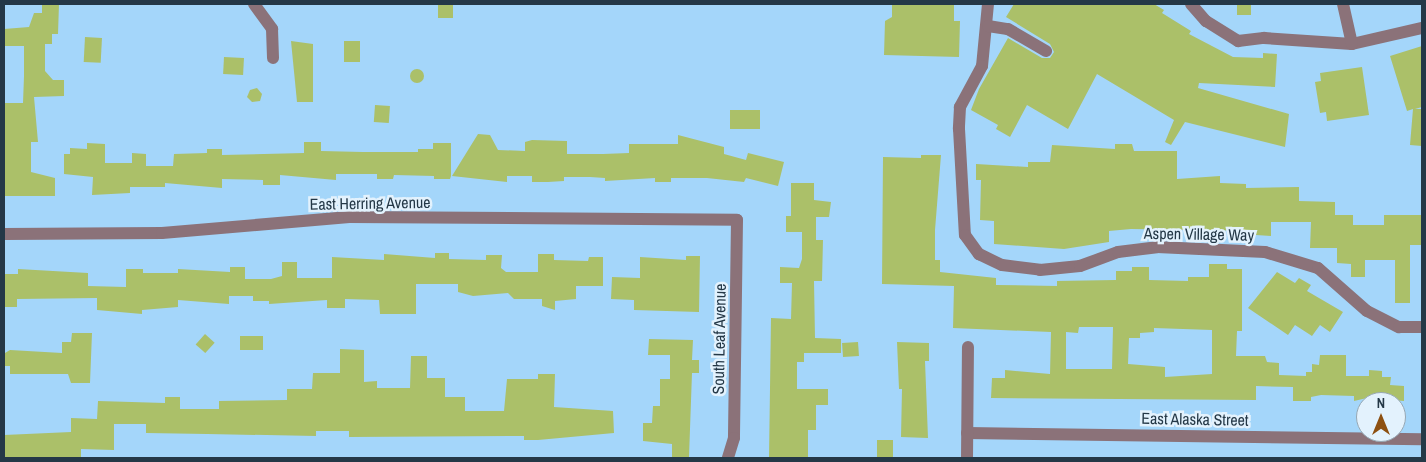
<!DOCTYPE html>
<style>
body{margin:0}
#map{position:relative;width:1426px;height:462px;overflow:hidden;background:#a4d6fa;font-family:"Archivo Narrow",sans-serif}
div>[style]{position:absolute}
.building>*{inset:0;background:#abc069;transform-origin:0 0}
.round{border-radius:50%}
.minor>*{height:12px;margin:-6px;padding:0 6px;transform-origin:6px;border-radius:6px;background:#8b7279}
span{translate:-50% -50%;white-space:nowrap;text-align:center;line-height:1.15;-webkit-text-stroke:5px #e3f2fd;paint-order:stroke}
.street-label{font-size:16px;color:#243847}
.frame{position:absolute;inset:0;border:5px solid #243847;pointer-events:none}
.north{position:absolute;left:1356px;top:392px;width:50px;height:50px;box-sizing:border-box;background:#e3f2fd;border:1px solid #97a8b4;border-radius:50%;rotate:0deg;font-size:14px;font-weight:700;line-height:20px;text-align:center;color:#243847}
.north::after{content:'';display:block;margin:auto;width:18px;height:22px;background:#8d5011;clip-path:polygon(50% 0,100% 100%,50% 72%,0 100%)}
</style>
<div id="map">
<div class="building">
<i style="clip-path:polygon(42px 4px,59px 4px,58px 34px,52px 34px,52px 44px,45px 44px,45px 71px,53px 80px,64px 80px,64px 96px,34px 97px,38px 142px,31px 142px,31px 172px,55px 178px,55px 196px,4px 196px,4px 103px,23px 103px,24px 76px,24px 46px,4px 46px,4px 29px,29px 27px,34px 13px,42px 13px)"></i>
<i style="left:438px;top:4px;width:15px;height:14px"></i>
<i style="clip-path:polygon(892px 4px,954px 4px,954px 21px,960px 21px,959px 57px,884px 55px,885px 21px,892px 17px)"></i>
<i style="clip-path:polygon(1014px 4px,1154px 4px,1164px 10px,1162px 13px,1191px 31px,1189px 34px,1233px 57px,1263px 58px,1263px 53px,1277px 54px,1275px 87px,1199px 83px,1198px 88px,1289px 114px,1285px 147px,1185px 122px,1171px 145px,1165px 142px,1174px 120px,1097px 74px,1068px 129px,1027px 105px,1010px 137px,996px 129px,998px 125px,971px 110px,979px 89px,1008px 38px,1042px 58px,1050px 58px,1054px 52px,1050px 44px,1006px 17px)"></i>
<i style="left:1237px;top:4px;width:14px;height:11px"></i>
<i style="left:85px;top:37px;width:17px;height:25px;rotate:3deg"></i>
<i style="clip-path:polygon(291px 41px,313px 44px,313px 102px,297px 102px)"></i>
<i style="left:344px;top:41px;width:16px;height:21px"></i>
<i style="clip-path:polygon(1422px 46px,1422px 107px,1415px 109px,1422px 109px,1422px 146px,1410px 145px,1413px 109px,1407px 111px,1390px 56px)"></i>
<i style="left:224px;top:57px;width:20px;height:17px;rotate:3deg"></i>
<i style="clip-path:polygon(1362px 67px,1369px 115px,1327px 121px,1326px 112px,1320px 113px,1315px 82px,1321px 81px,1320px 73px)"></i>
<i class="round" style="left:410px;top:69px;width:14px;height:14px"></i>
<i style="clip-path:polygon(257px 88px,262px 94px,260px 101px,252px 102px,247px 97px,250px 90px)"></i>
<i style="left:375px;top:105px;width:15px;height:17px;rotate:4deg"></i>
<i style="left:730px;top:110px;width:30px;height:19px"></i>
<i style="clip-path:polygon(478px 134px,490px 135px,498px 150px,525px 151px,525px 142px,532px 140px,567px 141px,567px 154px,603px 154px,629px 153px,629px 144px,678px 144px,678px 135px,724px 147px,724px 154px,746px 160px,748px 153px,784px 162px,778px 186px,746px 178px,744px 182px,707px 178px,671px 178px,671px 182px,655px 182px,655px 178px,605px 181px,605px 178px,590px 177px,564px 177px,564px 181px,548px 182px,532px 182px,532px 176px,507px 176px,507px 182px,452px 176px)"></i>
<i style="clip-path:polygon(304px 142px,321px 142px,321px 151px,363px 152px,418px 152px,418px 149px,433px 149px,433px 143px,451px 143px,451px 176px,450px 179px,434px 179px,434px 176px,394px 175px,393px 179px,377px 179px,377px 174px,336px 174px,336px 180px,280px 175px,280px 185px,263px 185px,263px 180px,222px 179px,222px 188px,165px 183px,165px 187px,130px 187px,130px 193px,92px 195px,93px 177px,64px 174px,64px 154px,70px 154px,70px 148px,87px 149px,87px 143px,105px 144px,105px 163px,132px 163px,132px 153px,146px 154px,146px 166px,173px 166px,174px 154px,207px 153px,207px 149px,222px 149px,222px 155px,304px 153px)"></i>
<i style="clip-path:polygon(1115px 144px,1132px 144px,1134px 151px,1177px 151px,1177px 179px,1220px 176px,1220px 183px,1246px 184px,1246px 188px,1299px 187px,1299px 201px,1335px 202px,1335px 215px,1353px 215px,1353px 225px,1384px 225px,1384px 215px,1422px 215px,1422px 245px,1410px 245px,1410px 303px,1395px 303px,1395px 260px,1365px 260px,1365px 277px,1351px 277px,1351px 264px,1337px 263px,1337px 248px,1310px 248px,1311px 222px,1271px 222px,1271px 236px,1256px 235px,1256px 231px,1131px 229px,1109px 231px,1109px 242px,1064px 249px,994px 244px,994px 221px,980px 220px,981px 180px,976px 180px,976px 164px,1028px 167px,1028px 162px,1050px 162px,1052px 145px,1115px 149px)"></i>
<i style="clip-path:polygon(evenodd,921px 155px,941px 155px,935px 230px,935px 260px,940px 260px,940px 272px,996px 278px,996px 285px,1057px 286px,1057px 281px,1116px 280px,1116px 271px,1132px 271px,1132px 267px,1149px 267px,1149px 280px,1188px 281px,1188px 277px,1209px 277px,1209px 264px,1227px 264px,1227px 269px,1242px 269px,1242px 331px,1237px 331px,1236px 356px,1265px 356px,1267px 362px,1279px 363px,1279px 375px,1306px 376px,1306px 372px,1312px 372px,1312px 364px,1319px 365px,1320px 355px,1346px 355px,1346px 376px,1369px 376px,1369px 370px,1382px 371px,1382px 377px,1391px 377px,1390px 385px,1404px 386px,1404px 401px,1367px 398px,1354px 401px,1354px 396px,1321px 395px,1311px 397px,1311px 401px,1293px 401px,1293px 387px,1256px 386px,1256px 400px,991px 398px,992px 378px,1005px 378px,1005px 370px,1050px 374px,1051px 332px,953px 328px,954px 286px,882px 284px,883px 157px,921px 158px,921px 155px,1079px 327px,1113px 327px,1112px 369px,1066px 369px,1066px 332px,1078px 333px,1079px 327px,921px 155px,1154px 328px,1212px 330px,1212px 374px,1165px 377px,1165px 367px,1128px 364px,1129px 338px,1140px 338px,1140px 333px,1154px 332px,1154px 328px)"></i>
<i style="clip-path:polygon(791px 183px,814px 183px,814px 200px,831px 202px,829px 217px,816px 217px,816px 240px,823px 240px,822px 281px,814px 281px,815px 338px,841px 339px,841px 353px,804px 353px,804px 362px,797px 362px,797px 389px,828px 389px,828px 405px,816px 405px,816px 430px,808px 430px,808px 458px,769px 458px,771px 318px,791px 319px,792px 283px,780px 283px,780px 267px,799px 268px,802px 259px,802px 232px,786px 232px,786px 216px,791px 216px)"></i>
<i style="clip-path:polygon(435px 253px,449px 253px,449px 259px,486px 260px,486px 255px,502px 255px,501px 268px,506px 272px,538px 272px,538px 254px,554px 254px,554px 260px,588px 261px,589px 257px,603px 257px,603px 286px,576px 286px,576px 299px,555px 301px,555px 310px,542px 306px,542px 299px,514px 299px,508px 293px,473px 296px,458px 292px,458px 284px,416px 284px,416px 314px,380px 314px,379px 300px,345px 299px,345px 308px,327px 308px,327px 300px,269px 304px,269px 301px,253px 301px,253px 296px,229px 296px,229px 304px,178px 300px,178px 307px,142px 310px,142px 314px,97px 310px,97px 298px,17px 299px,17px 307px,4px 307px,4px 274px,18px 274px,18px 269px,88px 273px,88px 286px,126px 287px,126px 269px,143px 269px,143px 273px,178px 273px,178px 269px,230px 272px,230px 267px,245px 267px,245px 279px,271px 279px,282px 276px,282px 262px,297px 262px,297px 278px,332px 278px,332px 257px,384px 260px,384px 254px,435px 258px)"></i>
<i style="clip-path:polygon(686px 256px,700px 256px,699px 312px,634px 310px,634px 300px,611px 299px,612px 277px,640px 278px,640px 257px,686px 260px)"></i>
<i style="clip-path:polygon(1277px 272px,1295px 283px,1299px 278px,1311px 285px,1307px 291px,1343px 312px,1330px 332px,1320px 325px,1312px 336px,1295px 325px,1288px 335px,1248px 308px)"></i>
<i style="clip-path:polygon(72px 333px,92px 333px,90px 383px,71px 383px,68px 374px,10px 374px,10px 366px,5px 366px,5px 353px,10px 350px,62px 353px,62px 342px,71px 342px)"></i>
<i style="left:205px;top:334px;width:13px;height:14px;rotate:42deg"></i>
<i style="left:240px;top:336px;width:23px;height:14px"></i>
<i style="clip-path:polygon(649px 339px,693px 340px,692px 360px,699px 360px,699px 373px,692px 373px,689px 457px,672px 457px,672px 444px,643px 441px,643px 423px,652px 423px,653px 406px,660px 406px,660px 379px,670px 379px,670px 355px,648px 355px)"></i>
<i style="left:858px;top:342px;width:14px;height:16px;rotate:86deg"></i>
<i style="clip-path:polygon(897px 342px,929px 343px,929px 361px,925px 361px,928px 438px,901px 437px,902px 389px,899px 389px)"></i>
<i style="clip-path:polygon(340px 349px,364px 350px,364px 382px,377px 381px,377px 388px,410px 388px,411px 356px,427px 356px,427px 378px,445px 378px,445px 397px,465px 397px,465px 411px,504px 411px,507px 379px,538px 379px,538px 374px,555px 374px,554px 407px,613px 411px,614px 433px,538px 440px,524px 440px,524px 436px,349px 437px,349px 431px,316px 431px,316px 436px,207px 434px,146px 433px,146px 424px,114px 424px,114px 450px,81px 449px,81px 457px,74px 458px,4px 458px,4px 435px,71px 432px,71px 418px,97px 419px,98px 401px,165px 403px,165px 397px,180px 397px,180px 409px,219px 409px,219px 401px,287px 400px,287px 389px,312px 389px,313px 373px,340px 373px)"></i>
<i style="left:893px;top:440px;width:18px;height:16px;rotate:90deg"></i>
</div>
<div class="minor">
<i style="left:254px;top:4px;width:31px;rotate:54deg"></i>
<i style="left:272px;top:29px;width:29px;rotate:88deg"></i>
<i style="left:988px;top:4px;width:62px;rotate:95.5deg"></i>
<i style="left:982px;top:66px;width:47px;rotate:118.2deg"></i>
<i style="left:960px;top:107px;width:22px;rotate:93deg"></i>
<i style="left:959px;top:129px;width:106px;rotate:86.8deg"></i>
<i style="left:965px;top:235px;width:24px;rotate:54deg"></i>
<i style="left:979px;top:254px;width:25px;rotate:26deg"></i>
<i style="left:1002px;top:265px;width:38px;rotate:7deg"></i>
<i style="left:1040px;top:270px;width:40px;rotate:-5.7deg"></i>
<i style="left:1080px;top:266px;width:40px;rotate:-20.2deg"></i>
<i style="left:1118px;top:252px;width:39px;rotate:-7deg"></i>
<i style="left:1157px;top:247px;width:108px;rotate:2.7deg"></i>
<i style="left:1265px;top:252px;width:55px;rotate:16.8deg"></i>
<i style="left:1318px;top:268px;width:65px;rotate:41.3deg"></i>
<i style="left:1367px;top:311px;width:36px;rotate:27deg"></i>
<i style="left:1399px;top:327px;width:23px"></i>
<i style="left:1191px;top:4px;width:23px;rotate:49deg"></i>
<i style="left:1206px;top:21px;width:38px;rotate:32deg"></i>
<i style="left:1238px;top:41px;width:26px;rotate:-7deg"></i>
<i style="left:1264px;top:38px;width:88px;rotate:3.9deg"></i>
<i style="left:1352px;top:44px;width:72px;rotate:-12.9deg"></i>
<i style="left:1343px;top:4px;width:41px;rotate:77.3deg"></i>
<i style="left:988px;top:26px;width:20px;rotate:9deg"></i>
<i style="left:1008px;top:29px;width:44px;rotate:30.1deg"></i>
<i style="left:4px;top:234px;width:158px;rotate:-0.4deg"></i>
<i style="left:162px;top:233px;width:188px;rotate:-4.9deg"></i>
<i style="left:349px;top:217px;width:388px;rotate:0.4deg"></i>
<i style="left:737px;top:220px;width:218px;rotate:90.8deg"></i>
<i style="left:734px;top:438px;width:21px;rotate:107deg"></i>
<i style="left:967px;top:433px;width:455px;rotate:0.8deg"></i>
<i style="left:967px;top:458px;width:111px;rotate:-89.5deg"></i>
</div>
<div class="street-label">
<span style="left:370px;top:203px;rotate:-1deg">East Herring Avenue</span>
<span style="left:1199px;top:234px;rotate:1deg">Aspen Village Way</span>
<span style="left:719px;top:339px;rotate:-89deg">South Leaf Avenue</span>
<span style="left:1195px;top:419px;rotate:1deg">East Alaska Street</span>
</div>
<div class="frame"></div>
<div class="north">N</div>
</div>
